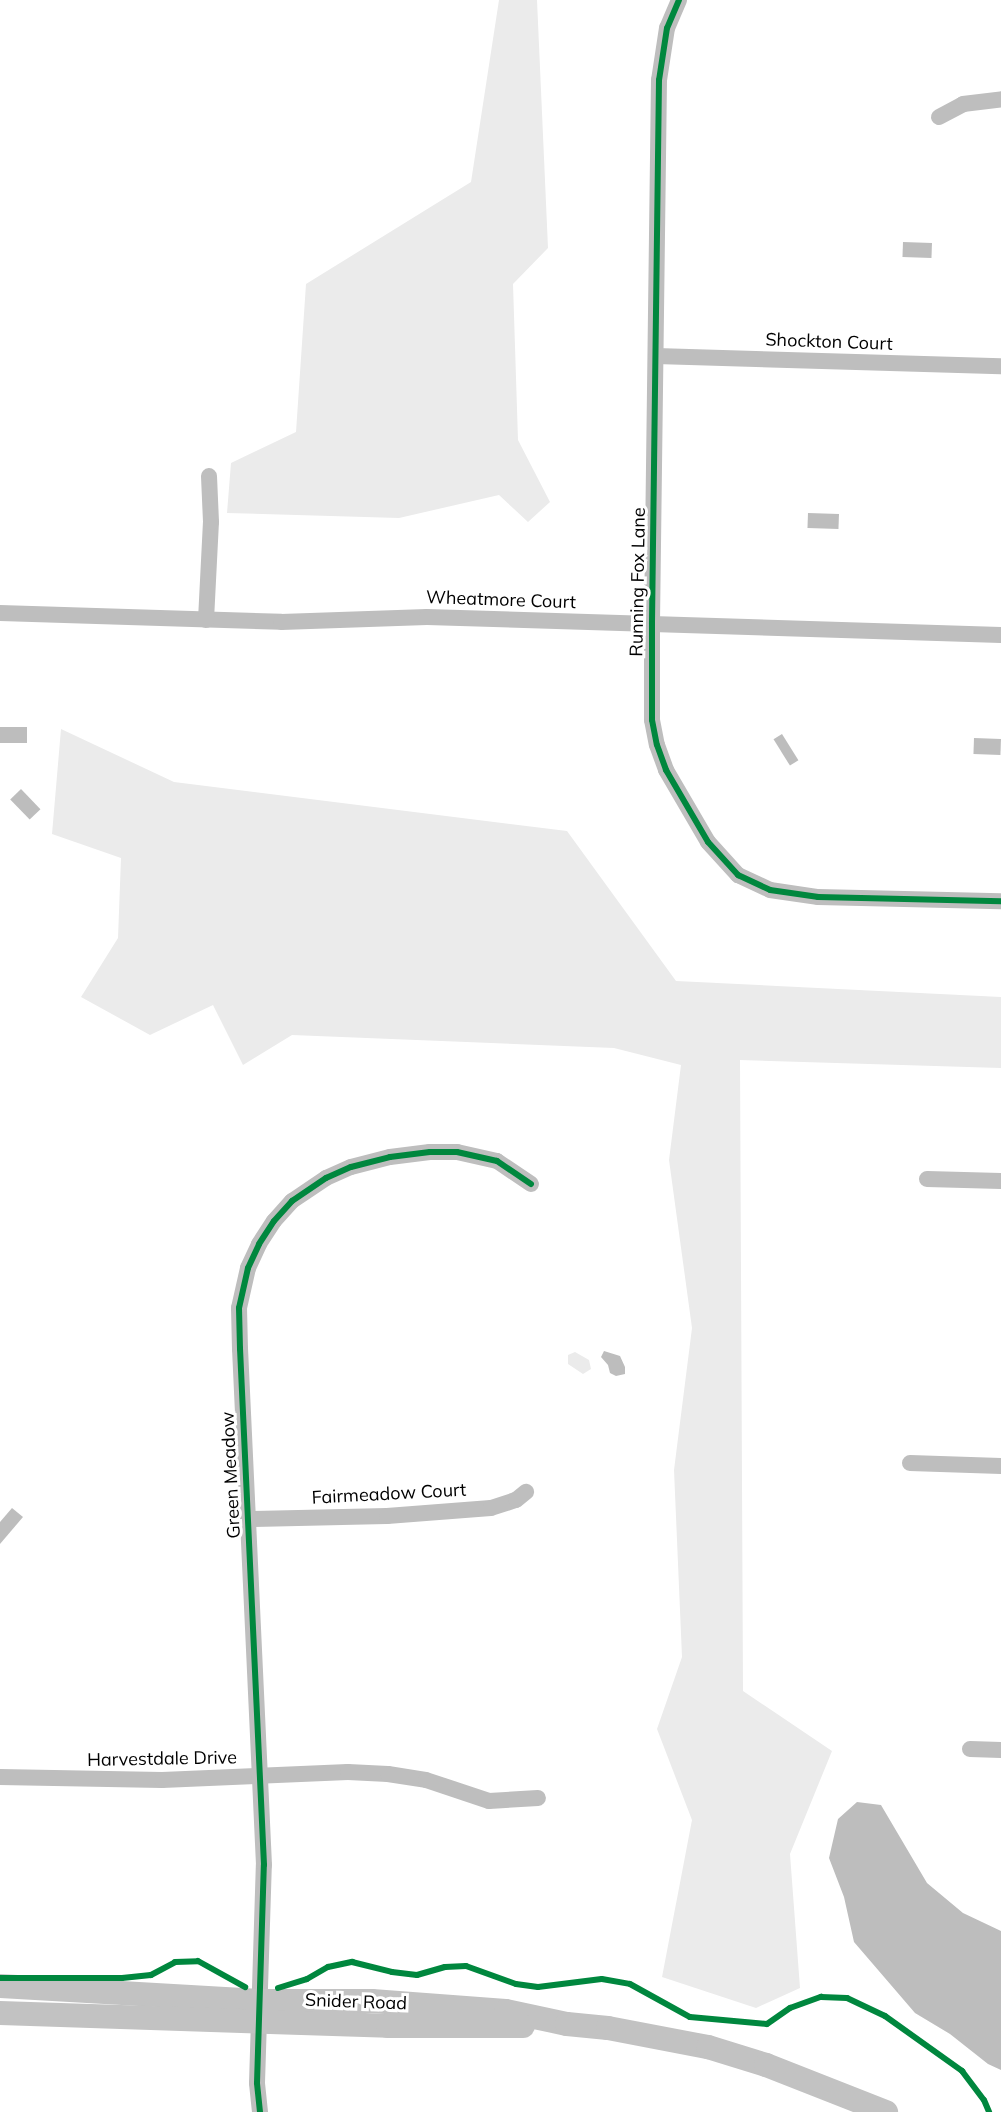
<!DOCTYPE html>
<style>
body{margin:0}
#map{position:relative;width:1001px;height:2112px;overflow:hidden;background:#fff;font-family:Mulish,sans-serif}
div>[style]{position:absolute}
.green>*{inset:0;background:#ebebeb}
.water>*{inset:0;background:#bdbdbd;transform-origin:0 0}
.street>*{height:16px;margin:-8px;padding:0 8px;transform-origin:8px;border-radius:8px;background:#bebebe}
.secondary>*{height:24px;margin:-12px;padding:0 12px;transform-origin:12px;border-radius:12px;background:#c2c2c2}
.cycleway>*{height:6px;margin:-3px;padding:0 3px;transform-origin:3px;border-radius:3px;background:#00873e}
span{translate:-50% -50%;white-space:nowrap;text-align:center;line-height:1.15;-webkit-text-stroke:6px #fff;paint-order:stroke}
.street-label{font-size:18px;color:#000}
</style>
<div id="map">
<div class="green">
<i style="clip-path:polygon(499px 0,537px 0,548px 248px,513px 284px,518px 440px,550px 502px,528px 522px,499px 495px,399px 518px,227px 513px,231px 463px,296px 432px,306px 284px,471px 182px)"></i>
<i style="clip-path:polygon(61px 729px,174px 782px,567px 831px,676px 981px,1001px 997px,1001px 1068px,740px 1060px,743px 1691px,832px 1751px,790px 1854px,800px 1988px,756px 2008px,662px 1977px,692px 1820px,657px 1729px,682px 1657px,674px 1470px,692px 1328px,669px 1160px,681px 1065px,614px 1048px,292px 1035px,243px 1065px,213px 1005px,150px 1035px,81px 997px,118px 938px,121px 858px,52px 834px)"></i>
<i style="clip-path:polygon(575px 1352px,589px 1360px,591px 1369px,583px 1374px,568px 1364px,568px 1355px)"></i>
</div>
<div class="water">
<i style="left:903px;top:242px;width:29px;height:15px;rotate:2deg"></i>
<i style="left:808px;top:513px;width:31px;height:15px;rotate:2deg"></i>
<i style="left:0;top:727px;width:27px;height:16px"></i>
<i style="left:782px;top:734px;width:31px;height:10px;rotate:58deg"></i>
<i style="left:974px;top:738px;width:27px;height:16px;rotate:2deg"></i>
<i style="left:21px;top:789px;width:28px;height:15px;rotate:46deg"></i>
<i style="clip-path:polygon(604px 1351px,620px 1356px,625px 1367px,625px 1374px,616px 1376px,610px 1373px,608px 1365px,601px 1357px)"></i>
<i style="clip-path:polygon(12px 1508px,23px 1517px,0 1544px,0 1522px)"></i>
<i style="clip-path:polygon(857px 1802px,881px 1805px,927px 1883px,963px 1913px,1001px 1931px,1001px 2070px,988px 2064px,950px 2034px,915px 2013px,854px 1942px,844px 1897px,829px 1858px,838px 1819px)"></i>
</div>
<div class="street">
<i style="left:679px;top:0;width:30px;rotate:113deg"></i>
<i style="left:667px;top:28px;width:53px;rotate:98.7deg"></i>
<i style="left:659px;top:80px;width:544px;rotate:90.74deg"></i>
<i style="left:652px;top:624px;width:96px;rotate:90deg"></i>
<i style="left:652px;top:720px;width:25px;rotate:79deg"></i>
<i style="left:657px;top:745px;width:27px;rotate:70deg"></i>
<i style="left:666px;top:770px;width:83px;rotate:59.7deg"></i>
<i style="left:708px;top:842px;width:45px;rotate:47.7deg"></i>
<i style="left:738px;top:875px;width:35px;rotate:25deg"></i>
<i style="left:770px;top:890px;width:49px;rotate:8.3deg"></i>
<i style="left:818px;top:897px;width:183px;rotate:1.3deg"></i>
<i style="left:939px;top:117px;width:27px;rotate:-28deg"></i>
<i style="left:963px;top:104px;width:38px;rotate:-7deg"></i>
<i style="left:656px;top:356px;width:345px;rotate:1.7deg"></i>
<i style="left:0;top:613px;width:281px;rotate:1.8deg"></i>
<i style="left:281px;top:622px;width:146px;rotate:-2deg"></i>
<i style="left:427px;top:617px;width:574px;rotate:1.8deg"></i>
<i style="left:206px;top:620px;width:98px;rotate:-87.1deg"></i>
<i style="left:211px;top:522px;width:46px;rotate:-92.5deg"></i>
<i style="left:927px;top:1179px;width:74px;rotate:1.5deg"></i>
<i style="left:910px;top:1463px;width:91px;rotate:1.9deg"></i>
<i style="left:249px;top:1519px;width:138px;rotate:-1.2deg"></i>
<i style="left:387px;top:1516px;width:104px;rotate:-4.4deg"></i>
<i style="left:491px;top:1508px;width:26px;rotate:-18deg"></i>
<i style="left:516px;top:1500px;width:13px;rotate:-39deg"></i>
<i style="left:970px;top:1749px;width:31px;rotate:2deg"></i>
<i style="left:0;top:1777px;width:162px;rotate:1.1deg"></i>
<i style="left:162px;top:1780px;width:186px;rotate:-2.5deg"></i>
<i style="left:348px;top:1772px;width:40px;rotate:2.9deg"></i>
<i style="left:388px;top:1774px;width:38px;rotate:9deg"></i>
<i style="left:426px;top:1780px;width:66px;rotate:18.4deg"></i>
<i style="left:489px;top:1801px;width:49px;rotate:-3.5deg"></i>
<i style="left:260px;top:2112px;width:29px;rotate:-96deg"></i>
<i style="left:257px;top:2083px;width:218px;rotate:-88.2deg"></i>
<i style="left:264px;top:1865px;width:517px;rotate:-92.66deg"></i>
<i style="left:240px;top:1349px;width:41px;rotate:-91.4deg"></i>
<i style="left:239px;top:1308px;width:41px;rotate:-77.3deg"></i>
<i style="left:248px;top:1268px;width:26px;rotate:-65deg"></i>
<i style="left:259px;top:1244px;width:27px;rotate:-57deg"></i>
<i style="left:274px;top:1221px;width:27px;rotate:-48deg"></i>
<i style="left:292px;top:1201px;width:41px;rotate:-34.1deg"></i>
<i style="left:326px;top:1178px;width:27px;rotate:-24deg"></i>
<i style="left:351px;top:1167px;width:40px;rotate:-14.4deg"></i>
<i style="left:390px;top:1157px;width:40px;rotate:-7.1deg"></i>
<i style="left:430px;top:1152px;width:27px"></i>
<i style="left:457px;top:1152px;width:41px;rotate:12.7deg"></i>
<i style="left:497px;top:1161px;width:41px;rotate:34.1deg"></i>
</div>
<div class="secondary">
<i style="left:0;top:1986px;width:260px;rotate:3.3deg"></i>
<i style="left:260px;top:2001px;width:112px"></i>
<i style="left:372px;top:2001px;width:134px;rotate:4.3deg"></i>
<i style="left:506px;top:2011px;width:62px;rotate:12deg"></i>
<i style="left:567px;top:2024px;width:41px;rotate:5.6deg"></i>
<i style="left:608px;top:2028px;width:102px;rotate:10.8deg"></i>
<i style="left:708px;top:2047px;width:61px;rotate:17.2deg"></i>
<i style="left:766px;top:2065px;width:129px;rotate:21.4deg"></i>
<i style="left:0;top:2013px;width:388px;rotate:1.9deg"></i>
<i style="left:388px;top:2026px;width:135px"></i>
</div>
<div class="cycleway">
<i style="left:679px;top:0;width:30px;rotate:113deg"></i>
<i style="left:667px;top:28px;width:53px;rotate:98.7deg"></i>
<i style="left:659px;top:80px;width:544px;rotate:90.74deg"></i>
<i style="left:652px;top:624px;width:96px;rotate:90deg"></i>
<i style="left:652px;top:720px;width:25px;rotate:79deg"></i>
<i style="left:657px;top:745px;width:27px;rotate:70deg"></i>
<i style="left:666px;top:770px;width:83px;rotate:59.7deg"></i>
<i style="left:708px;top:842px;width:45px;rotate:47.7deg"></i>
<i style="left:738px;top:875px;width:35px;rotate:25deg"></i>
<i style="left:770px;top:890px;width:49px;rotate:8.3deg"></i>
<i style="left:818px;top:897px;width:183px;rotate:1.3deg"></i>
<i style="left:0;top:1978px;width:122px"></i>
<i style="left:122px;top:1978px;width:29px;rotate:-6deg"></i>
<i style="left:151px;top:1975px;width:27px;rotate:-28deg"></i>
<i style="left:175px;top:1962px;width:23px;rotate:-2deg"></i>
<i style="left:198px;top:1961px;width:54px;rotate:29deg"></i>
<i style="left:278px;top:1988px;width:30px;rotate:-17deg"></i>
<i style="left:307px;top:1979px;width:24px;rotate:-30deg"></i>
<i style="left:328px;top:1967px;width:25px;rotate:-12deg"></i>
<i style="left:352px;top:1962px;width:41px;rotate:14deg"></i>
<i style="left:392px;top:1972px;width:25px;rotate:7deg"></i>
<i style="left:417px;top:1975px;width:29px;rotate:-16deg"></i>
<i style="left:445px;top:1967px;width:21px;rotate:-3deg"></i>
<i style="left:466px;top:1966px;width:53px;rotate:19.8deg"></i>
<i style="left:516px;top:1984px;width:22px;rotate:8deg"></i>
<i style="left:538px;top:1987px;width:64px;rotate:-7.1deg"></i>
<i style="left:602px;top:1979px;width:28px;rotate:10deg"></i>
<i style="left:630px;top:1984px;width:68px;rotate:28.8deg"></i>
<i style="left:690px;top:2017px;width:77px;rotate:5.2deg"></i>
<i style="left:767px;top:2024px;width:28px;rotate:-35deg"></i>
<i style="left:790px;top:2008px;width:33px;rotate:-20deg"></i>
<i style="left:821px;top:1997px;width:26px;rotate:2deg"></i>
<i style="left:847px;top:1998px;width:42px;rotate:25.3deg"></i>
<i style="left:885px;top:2016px;width:95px;rotate:35.5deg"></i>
<i style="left:962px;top:2071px;width:36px;rotate:53deg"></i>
<i style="left:984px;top:2100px;width:13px;rotate:67deg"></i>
<i style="left:260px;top:2112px;width:29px;rotate:-96deg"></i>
<i style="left:257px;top:2083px;width:218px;rotate:-88.2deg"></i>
<i style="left:264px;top:1865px;width:517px;rotate:-92.66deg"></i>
<i style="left:240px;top:1349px;width:41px;rotate:-91.4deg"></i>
<i style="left:239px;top:1308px;width:41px;rotate:-77.3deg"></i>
<i style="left:248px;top:1268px;width:26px;rotate:-65deg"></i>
<i style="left:259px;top:1244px;width:27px;rotate:-57deg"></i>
<i style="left:274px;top:1221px;width:27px;rotate:-48deg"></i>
<i style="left:292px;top:1201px;width:41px;rotate:-34.1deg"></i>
<i style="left:326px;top:1178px;width:27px;rotate:-24deg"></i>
<i style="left:351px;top:1167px;width:40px;rotate:-14.4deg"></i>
<i style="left:390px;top:1157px;width:40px;rotate:-7.1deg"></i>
<i style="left:430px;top:1152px;width:27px"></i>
<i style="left:457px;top:1152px;width:41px;rotate:12.7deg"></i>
<i style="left:497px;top:1161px;width:41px;rotate:34.1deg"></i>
</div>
<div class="street-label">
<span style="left:829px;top:342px;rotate:2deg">Shockton Court</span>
<span style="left:638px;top:582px;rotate:-89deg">Running Fox Lane</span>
<span style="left:501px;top:600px;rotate:2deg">Wheatmore Court</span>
<span style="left:231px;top:1475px;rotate:-93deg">Green Meadow</span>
<span style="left:389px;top:1494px;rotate:-3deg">Fairmeadow Court</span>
<span style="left:162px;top:1759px;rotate:-1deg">Harvestdale Drive</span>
<span style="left:356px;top:2002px;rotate:2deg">Snider Road</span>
</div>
</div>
